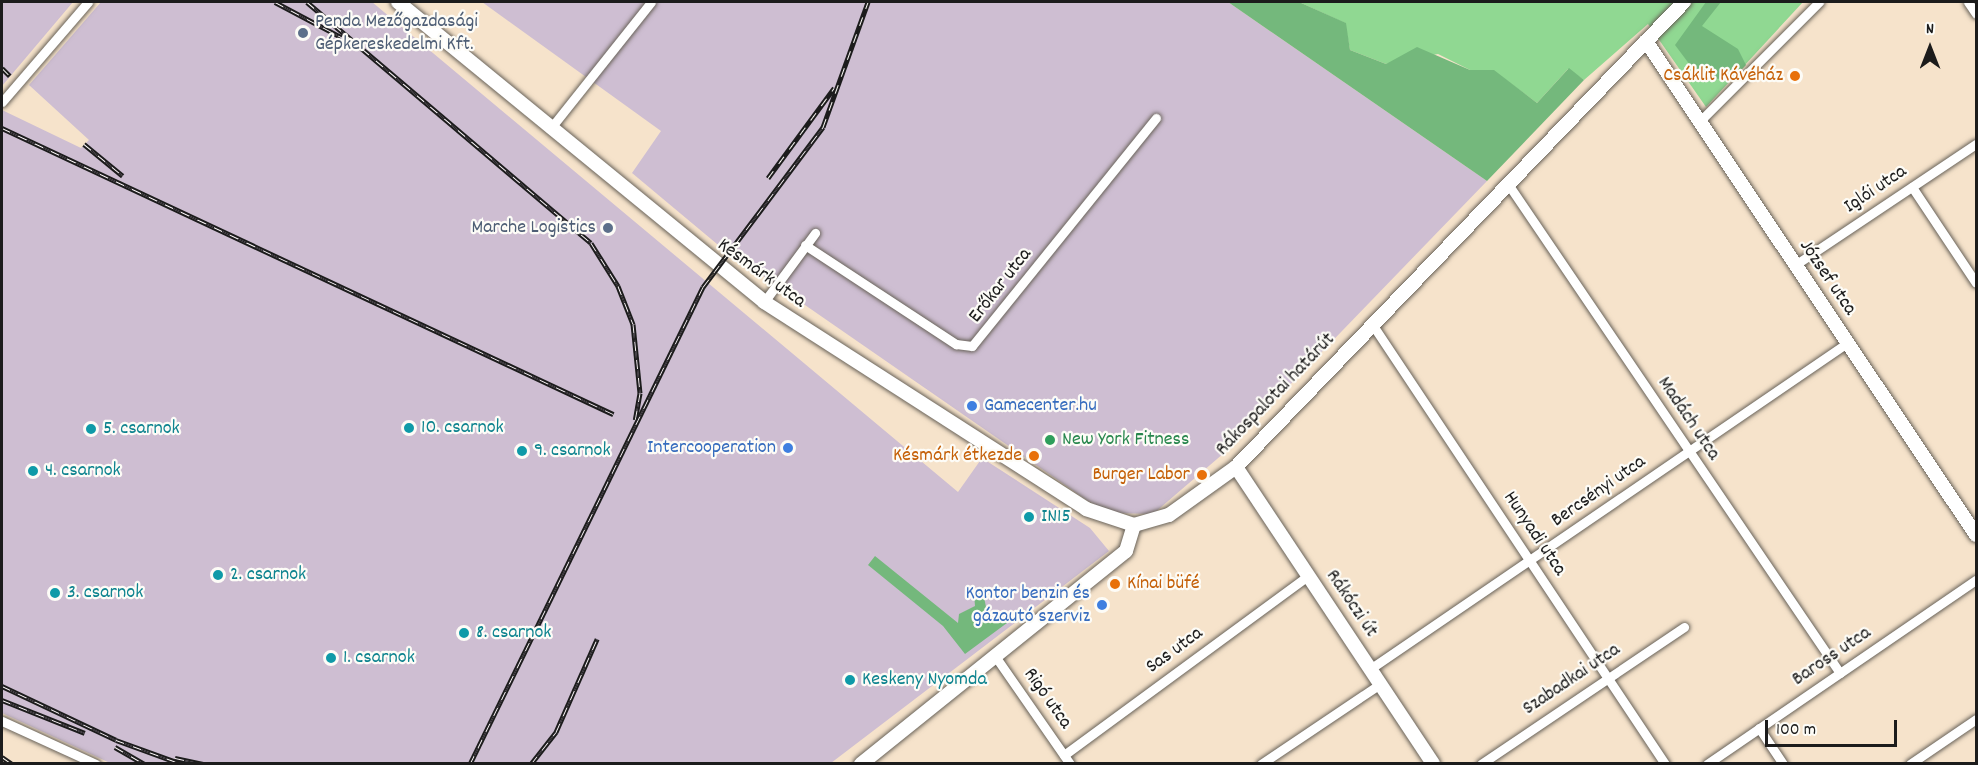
<!DOCTYPE html>
<meta charset="utf-8">
<style>
body{margin:0}
#map{position:relative;width:1978px;height:765px;overflow:hidden;background:#f6e3cb;font-family:Dekko,sans-serif}
div>[style]{position:absolute}
.industrial>*{inset:0;background:#cebed2}
.green>*{inset:0;background:#90d892}
.forest>*{inset:0;background:#74b87c}
.roads{filter:drop-shadow(0 0 2px #686259) drop-shadow(0 0 2px #686259)}
.street>*{height:9px;margin:-4.5px;padding:0 4.5px;transform-origin:4.5px;border-radius:4.5px;background:#fff}
.secondary>*{height:14px;margin:-7px;padding:0 7px;transform-origin:7px;border-radius:7px;background:#fff}
.rail>*{height:5px;margin-top:-2.5px;transform-origin:0;background:repeating-linear-gradient(90deg,#fdfcf7 0 9px,#1c1c1c 0 18px);box-sizing:border-box;border-block:2px solid #1c1c1c}
.dots>*{width:16px;height:16px;translate:-50% -50%;box-sizing:border-box;border:3px solid #fdfcf7;border-radius:50%}
span{translate:-50% -50%;white-space:nowrap;text-align:center;line-height:1.15;-webkit-text-stroke:4.5px #fdfcf7;paint-order:stroke}
.service-label{font-size:20px;color:#4e5e75}
.left{translate:0 -50%;text-align:left}
.right{translate:-100% -50%;text-align:right}
.food-label{font-size:20px;color:#c56008}
.street-label{font-size:20px;color:#1c1c1c}
.shop-label{font-size:20px;color:#366cbe}
.culture-label{font-size:20px;color:#0d838f}
.leisure-label{font-size:20px;color:#27864d}
.frame{position:absolute;inset:0;border:3px solid #1c1c1c;pointer-events:none}
.north{position:absolute;left:1900px;top:18px;width:60px;height:60px;-webkit-text-stroke:4px #fdfcf7;paint-order:stroke;rotate:0deg;font-size:16px;font-weight:700;line-height:24px;text-align:center;color:#1c1c1c}
.north::after{content:'';display:block;margin:auto;width:21px;height:27px;background:#1c1c1c;clip-path:polygon(50% 0,100% 100%,50% 72%,0 100%)}
.scale{position:absolute;left:1765px;top:720px;width:132px;height:27px;box-sizing:border-box;border:3px solid #1c1c1c;border-top:0;padding-left:8px;font-size:18px;line-height:21px;white-space:nowrap;color:#1c1c1c;-webkit-text-stroke:4px #fdfcf7;paint-order:stroke}
</style>
<div id="map">
<div class="industrial">
<i style="clip-path:polygon(2px 2px,73px 2px,2px 86px)"></i>
<i style="clip-path:polygon(101px 2px,372px 2px,958px 492px,982px 458px,1090px 528px,1109px 551px,831px 763px,110px 763px,2px 713px,2px 110px,81px 148px,89px 140px,29px 85px)"></i>
<i style="clip-path:polygon(482px 2px,1228px 2px,1487px 181px,1224px 453px,1153px 514px,1113px 513px,1088px 501px,717px 244px,632px 173px,661px 131px)"></i>
</div>
<div class="green">
<i style="clip-path:polygon(1299px 2px,1803px 2px,1706px 107px,1648px 24px,1584px 80px,1568px 69px,1537px 103px,1494px 71px,1470px 70px,1438px 54px,1386px 64px,1350px 50px,1345px 23px)"></i>
</div>
<div class="forest">
<i style="clip-path:polygon(1228px 2px,1299px 2px,1346px 23px,1350px 50px,1386px 64px,1417px 47px,1470px 70px,1494px 70px,1537px 103px,1569px 68px,1584px 80px,1487px 181px)"></i>
<i style="clip-path:polygon(1706px 2px,1721px 2px,1702px 26px,1738px 49px,1746px 65px,1732px 80px,1699px 77px,1675px 45px)"></i>
<i style="clip-path:polygon(875px 556px,958px 623px,959px 614px,975px 606px,974px 594px,982px 587px,989px 622px,1006px 612px,1011px 620px,965px 654px,943px 626px,868px 565px)"></i>
</div>
<div class="roads">
<div class="street">
<i style="left:1968px;top:2px;width:14px;rotate:56deg"></i>
<i style="left:2px;top:102px;width:132px;rotate:-49.3deg"></i>
<i style="left:1699px;top:122px;width:170px;rotate:-45deg"></i>
<i style="left:550px;top:129px;width:162px;rotate:-51.5deg"></i>
<i style="left:1508px;top:184px;width:591px;rotate:55.83deg"></i>
<i style="left:1912px;top:187px;width:115px;rotate:56.3deg"></i>
<i style="left:805px;top:245px;width:181px;rotate:33.3deg"></i>
<i style="left:956px;top:344px;width:16px;rotate:7deg"></i>
<i style="left:972px;top:346px;width:293px;rotate:-51.1deg"></i>
<i style="left:1795px;top:265px;width:218px;rotate:-33.8deg"></i>
<i style="left:764px;top:302px;width:86px;rotate:-53.5deg"></i>
<i style="left:1372px;top:324px;width:529px;rotate:56.34deg"></i>
<i style="left:995px;top:656px;width:131px;rotate:55.2deg"></i>
<i style="left:1370px;top:669px;width:578px;rotate:-34.35deg"></i>
<i style="left:2px;top:721px;width:103px;rotate:24.6deg"></i>
<i style="left:1759px;top:728px;width:43px;rotate:56.3deg"></i>
<i style="left:1064px;top:755px;width:303px;rotate:-36.3deg"></i>
<i style="left:1261px;top:764px;width:143px;rotate:-33.9deg"></i>
<i style="left:1481px;top:764px;width:245px;rotate:-34deg"></i>
<i style="left:1707px;top:764px;width:326px;rotate:-34.4deg"></i>
<i style="left:1910px;top:764px;width:80px;rotate:-34.3deg"></i>
</div>
<div class="secondary">
<i style="left:398px;top:2px;width:473px;rotate:39.3deg"></i>
<i style="left:764px;top:302px;width:383px;rotate:32.7deg"></i>
<i style="left:1086px;top:509px;width:51px;rotate:18.4deg"></i>
<i style="left:1134px;top:525px;width:36px;rotate:-16deg"></i>
<i style="left:1169px;top:515px;width:82px;rotate:-35.6deg"></i>
<i style="left:1236px;top:467px;width:646px;rotate:-46.07deg"></i>
<i style="left:1646px;top:41px;width:594px;rotate:56.26deg"></i>
<i style="left:1236px;top:467px;width:356px;rotate:56.4deg"></i>
<i style="left:861px;top:764px;width:340px;rotate:-38.8deg"></i>
<i style="left:1126px;top:551px;width:27px;rotate:-73deg"></i>
</div>
</div>
<div class="rail">
<i style="left:275px;top:2px;width:75px;rotate:27.9deg"></i>
<i style="left:307px;top:2px;width:372px;rotate:40.3deg"></i>
<i style="left:591px;top:243px;width:51px;rotate:57.9deg"></i>
<i style="left:618px;top:286px;width:41px;rotate:68.5deg"></i>
<i style="left:633px;top:324px;width:69px;rotate:84.2deg"></i>
<i style="left:640px;top:393px;width:27px;rotate:100deg"></i>
<i style="left:2px;top:68px;width:11px;rotate:45deg"></i>
<i style="left:2px;top:128px;width:675px;rotate:25.08deg"></i>
<i style="left:84px;top:144px;width:50px;rotate:39.4deg"></i>
<i style="left:768px;top:178px;width:112px;rotate:-53.7deg"></i>
<i style="left:2px;top:686px;width:126px;rotate:25.3deg"></i>
<i style="left:116px;top:740px;width:70px;rotate:20deg"></i>
<i style="left:2px;top:700px;width:89px;rotate:21.7deg"></i>
<i style="left:115px;top:747px;width:34px;rotate:30deg"></i>
<i style="left:2px;top:757px;width:12px;rotate:35deg"></i>
<i style="left:175px;top:758px;width:30px;rotate:12deg"></i>
<i style="left:470px;top:764px;width:531px;rotate:-63.97deg"></i>
<i style="left:703px;top:287px;width:200px;rotate:-53.1deg"></i>
<i style="left:823px;top:127px;width:133px;rotate:-70.2deg"></i>
<i style="left:531px;top:764px;width:41px;rotate:-52deg"></i>
<i style="left:556px;top:732px;width:102px;rotate:-66.2deg"></i>
</div>
<div class="dots">
<i style="left:303px;top:33px;background:#5c6f8a"></i>
<i style="left:1795px;top:76px;background:#e8710a"></i>
<i style="left:608px;top:228px;background:#5c6f8a"></i>
<i style="left:972px;top:406px;background:#3f7fe0"></i>
<i style="left:409px;top:428px;background:#0f9aa8"></i>
<i style="left:91px;top:429px;background:#0f9aa8"></i>
<i style="left:1050px;top:440px;background:#2e9e5b"></i>
<i style="left:788px;top:448px;background:#3f7fe0"></i>
<i style="left:522px;top:451px;background:#0f9aa8"></i>
<i style="left:1034px;top:456px;background:#e8710a"></i>
<i style="left:33px;top:471px;background:#0f9aa8"></i>
<i style="left:1202px;top:475px;background:#e8710a"></i>
<i style="left:1029px;top:517px;background:#0f9aa8"></i>
<i style="left:218px;top:575px;background:#0f9aa8"></i>
<i style="left:1115px;top:584px;background:#e8710a"></i>
<i style="left:55px;top:593px;background:#0f9aa8"></i>
<i style="left:1102px;top:605px;background:#3f7fe0"></i>
<i style="left:464px;top:633px;background:#0f9aa8"></i>
<i style="left:331px;top:658px;background:#0f9aa8"></i>
<i style="left:850px;top:680px;background:#0f9aa8"></i>
</div>
<div class="service-label">
<span class="left" style="left:315px;top:34px">Penda Mezőgazdasági<br>Gépkereskedelmi Kft.</span>
<span class="right" style="left:596px;top:228px">Marche Logistics</span>
</div>
<div class="food-label">
<span class="right" style="left:1783px;top:76px">Csáklit Kávéház</span>
<span class="right" style="left:1022px;top:456px">Késmárk étkezde</span>
<span class="right" style="left:1190px;top:475px">Burger Labor</span>
<span class="left" style="left:1127px;top:584px">Kínai büfé</span>
</div>
<div class="street-label">
<span style="left:1876px;top:190px;rotate:-34deg">Iglói utca</span>
<span style="left:761px;top:274px;rotate:36deg">Késmárk utca</span>
<span style="left:1827px;top:278px;rotate:56deg">József utca</span>
<span style="left:1001px;top:286px;rotate:-52deg">Erőkar utca</span>
<span style="left:1276px;top:395px;rotate:-46deg">Rákospalotai határút</span>
<span style="left:1688px;top:419px;rotate:56deg">Madách utca</span>
<span style="left:1599px;top:492px;rotate:-35deg">Bercsényi utca</span>
<span style="left:1534px;top:534px;rotate:56deg">Hunyadi utca</span>
<span style="left:1351px;top:604px;rotate:56deg">Rákóczi út</span>
<span style="left:1175px;top:651px;rotate:-36deg">Sas utca</span>
<span style="left:1832px;top:657px;rotate:-34deg">Baross utca</span>
<span style="left:1572px;top:680px;rotate:-34deg">Szabadkai utca</span>
<span style="left:1047px;top:699px;rotate:55deg">Rigó utca</span>
</div>
<div class="shop-label">
<span class="left" style="left:984px;top:406px">Gamecenter.hu</span>
<span class="right" style="left:776px;top:448px">Intercooperation</span>
<span class="right" style="left:1090px;top:606px">Kontor benzin és<br>gázautó szerviz</span>
</div>
<div class="culture-label">
<span class="left" style="left:421px;top:428px">10. csarnok</span>
<span class="left" style="left:103px;top:429px">5. csarnok</span>
<span class="left" style="left:534px;top:451px">9. csarnok</span>
<span class="left" style="left:45px;top:471px">4. csarnok</span>
<span class="left" style="left:1041px;top:517px">IN15</span>
<span class="left" style="left:230px;top:575px">2. csarnok</span>
<span class="left" style="left:67px;top:593px">3. csarnok</span>
<span class="left" style="left:476px;top:633px">8. csarnok</span>
<span class="left" style="left:343px;top:658px">1. csarnok</span>
<span class="left" style="left:862px;top:680px">Keskeny Nyomda</span>
</div>
<div class="leisure-label">
<span class="left" style="left:1062px;top:440px">New York Fitness</span>
</div>
<div class="frame"></div>
<div class="north">N</div>
<div class="scale">100 m</div>
</div>
